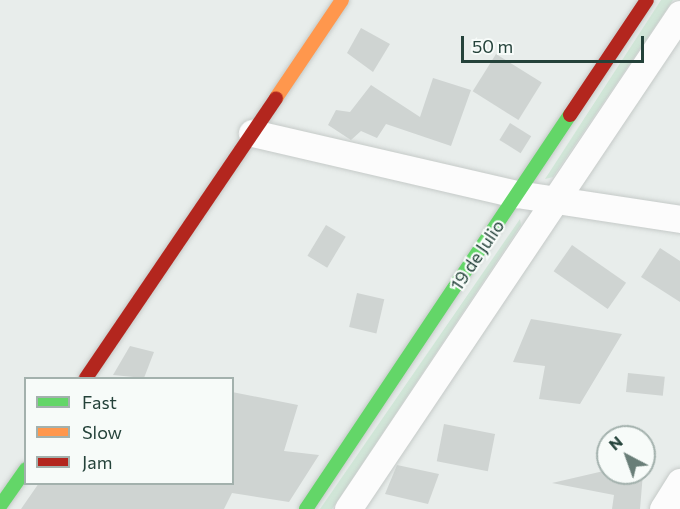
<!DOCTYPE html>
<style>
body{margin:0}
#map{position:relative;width:680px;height:509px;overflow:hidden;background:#e8edeb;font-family:Commissioner,sans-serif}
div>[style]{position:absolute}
.green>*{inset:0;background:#d1e6d8}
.building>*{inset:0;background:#cfd4d2;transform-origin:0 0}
.roads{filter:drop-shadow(0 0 2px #c5cac8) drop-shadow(0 0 2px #c5cac8)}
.street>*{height:27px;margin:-13.5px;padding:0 13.5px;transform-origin:13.5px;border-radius:13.5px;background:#fcfcfc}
.fast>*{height:14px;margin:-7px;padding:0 7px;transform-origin:7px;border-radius:7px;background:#63d668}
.slow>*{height:14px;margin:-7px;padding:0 7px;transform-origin:7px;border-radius:7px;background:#ff974d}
.jam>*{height:14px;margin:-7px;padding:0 7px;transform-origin:7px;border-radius:7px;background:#b3261e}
span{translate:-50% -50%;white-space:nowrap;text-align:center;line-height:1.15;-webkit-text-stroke:4.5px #f7fbf9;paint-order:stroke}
.street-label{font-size:18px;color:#24423a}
.legend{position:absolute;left:24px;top:377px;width:210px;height:108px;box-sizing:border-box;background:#f7fbf9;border:2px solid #a3b1ad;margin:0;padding:8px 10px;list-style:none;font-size:18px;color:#24423a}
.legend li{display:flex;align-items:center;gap:12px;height:30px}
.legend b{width:30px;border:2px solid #a3b1ad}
.north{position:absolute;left:596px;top:425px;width:60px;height:60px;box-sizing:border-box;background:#f7fbf9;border:2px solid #a3b1ad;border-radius:50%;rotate:319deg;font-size:16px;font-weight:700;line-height:24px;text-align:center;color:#24423a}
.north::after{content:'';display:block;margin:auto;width:21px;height:27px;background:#697e78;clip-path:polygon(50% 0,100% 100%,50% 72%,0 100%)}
.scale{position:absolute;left:461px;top:36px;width:183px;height:27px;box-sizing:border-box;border:3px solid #24423a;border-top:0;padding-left:8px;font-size:18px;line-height:21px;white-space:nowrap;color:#24423a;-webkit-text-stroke:4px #f7fbf9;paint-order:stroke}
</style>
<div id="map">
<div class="green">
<i style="clip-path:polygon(661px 0,673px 0,553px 177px,545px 179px)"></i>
<i style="clip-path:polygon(520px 219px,521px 225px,332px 509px,320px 509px)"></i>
</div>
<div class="building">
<i style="clip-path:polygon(361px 28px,390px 44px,373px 72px,347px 53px)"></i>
<i style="left:496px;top:54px;width:54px;height:44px;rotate:32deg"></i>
<i style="clip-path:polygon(433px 78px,471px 90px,451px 146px,386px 124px,377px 138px,361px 131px,351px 140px,328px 125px,336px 110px,350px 112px,371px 85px,420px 117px)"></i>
<i style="left:510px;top:123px;width:25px;height:20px;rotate:32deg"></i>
<i style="left:326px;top:225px;width:23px;height:36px;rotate:31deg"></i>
<i style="left:572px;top:245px;width:66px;height:32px;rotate:35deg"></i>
<i style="clip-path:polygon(660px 248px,680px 261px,680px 302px,641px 277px)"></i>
<i style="left:357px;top:293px;width:28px;height:35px;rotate:13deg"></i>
<i style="clip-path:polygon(531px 319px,622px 334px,580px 404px,539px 399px,545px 366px,513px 362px)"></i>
<i style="clip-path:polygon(130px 346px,154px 352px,144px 378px,113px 375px)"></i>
<i style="left:628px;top:373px;width:37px;height:19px;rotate:6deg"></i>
<i style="clip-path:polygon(232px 392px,298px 405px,284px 451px,319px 455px,289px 502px,232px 493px,224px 509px,21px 509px,39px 483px,232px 483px)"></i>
<i style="left:444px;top:424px;width:52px;height:38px;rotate:11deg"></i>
<i style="clip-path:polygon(397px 465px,439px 474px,428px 504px,385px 494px)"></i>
<i style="clip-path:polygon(608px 470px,608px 473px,643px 473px,640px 509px,612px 509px,614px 495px,552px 483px)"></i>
</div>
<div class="roads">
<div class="street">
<i style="left:252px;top:133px;width:272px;rotate:13deg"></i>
<i style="left:517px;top:194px;width:165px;rotate:8.7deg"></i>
<i style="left:348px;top:509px;width:596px;rotate:-56.15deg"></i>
<i style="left:663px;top:509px;width:32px;rotate:-58deg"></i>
</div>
<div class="fast">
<i style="left:0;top:506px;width:45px;rotate:-54.9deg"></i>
<i style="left:306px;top:509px;width:474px;rotate:-56.2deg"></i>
</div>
<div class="slow">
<i style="left:276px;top:98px;width:118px;rotate:-56deg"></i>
</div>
<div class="jam">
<i style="left:570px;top:115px;width:138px;rotate:-56.2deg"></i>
<i style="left:86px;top:378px;width:338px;rotate:-55.8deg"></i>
</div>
</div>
<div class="street-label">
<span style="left:477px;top:255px;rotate:-56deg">19 de Julio</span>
</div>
<ul class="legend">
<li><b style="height:8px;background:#63d668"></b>Fast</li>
<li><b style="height:8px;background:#ff974d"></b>Slow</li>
<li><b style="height:8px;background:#b3261e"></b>Jam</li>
</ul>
<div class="north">N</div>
<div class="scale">50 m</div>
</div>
